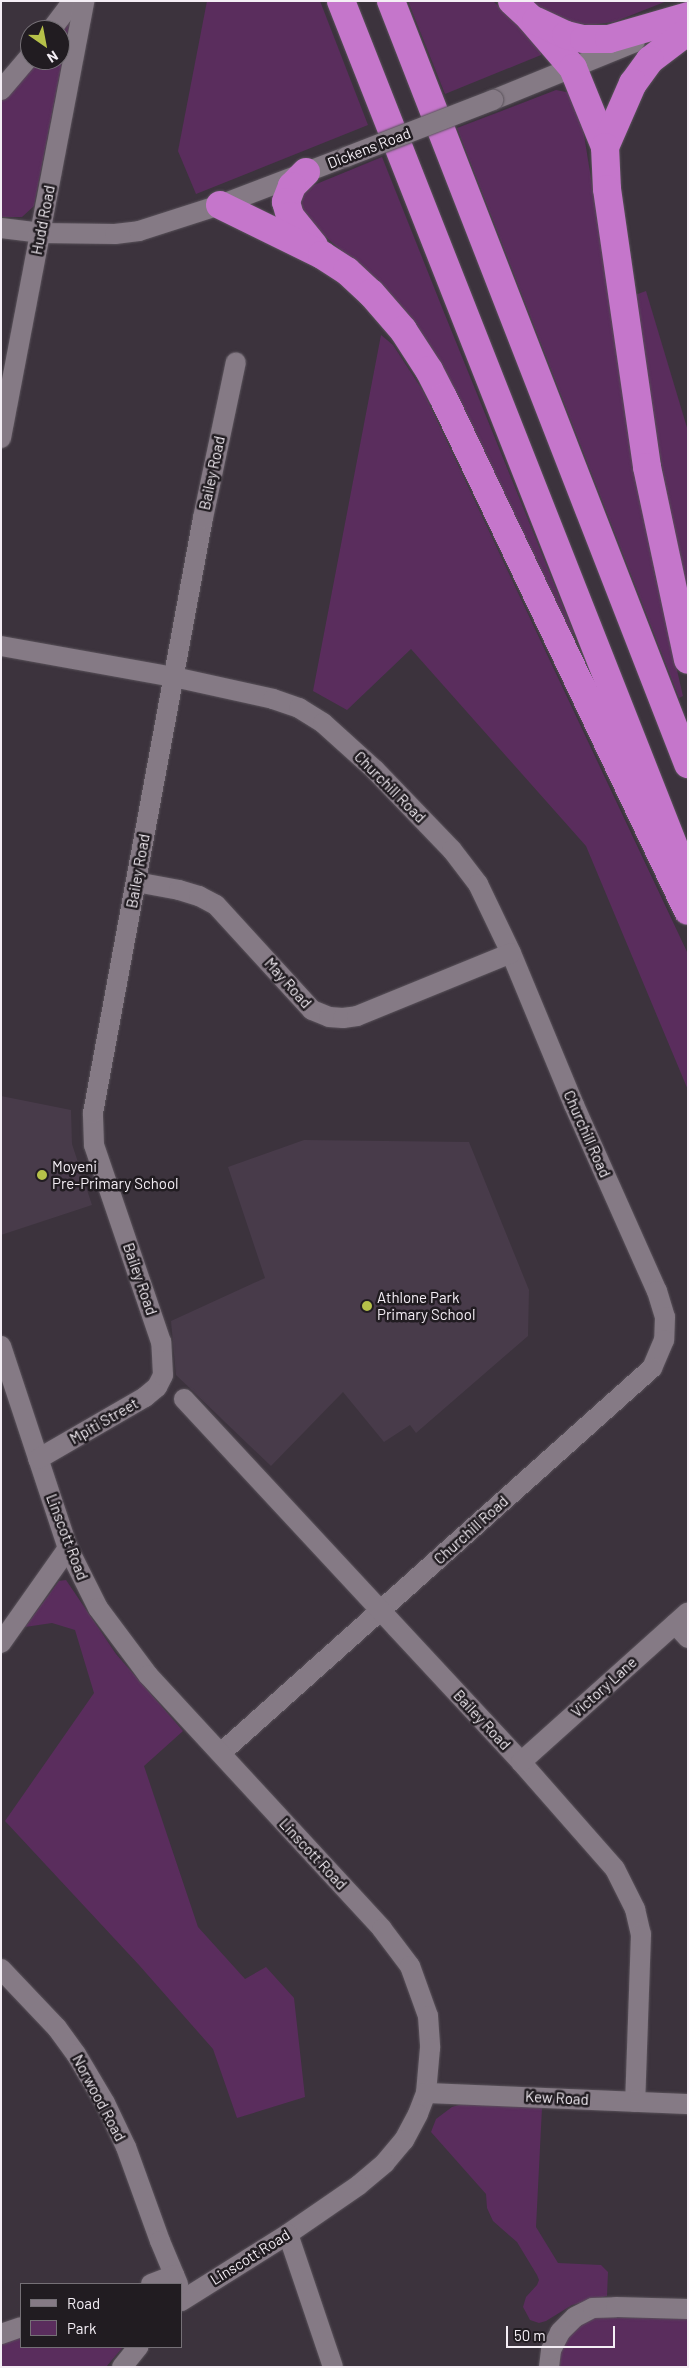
<!DOCTYPE html>
<style>
body{margin:0}
#map{position:relative;width:689px;height:2368px;overflow:hidden;background:#3c333d;font-family:Barlow,sans-serif}
div>[style]{position:absolute}
.built>*{inset:0;background:#483b4a}
.green>*{inset:0;background:#5a2d5d}
.roads{filter:drop-shadow(0 0 1px #59525a) drop-shadow(0 0 1px #59525a)}
.minor>*{height:20px;margin:-10px;padding:0 10px;transform-origin:10px;border-radius:10px;background:#857a85}
.highway>*{height:28px;margin:-14px;padding:0 14px;transform-origin:14px;border-radius:14px;background:#c576cb}
.bridges{filter:drop-shadow(0 0 1px #59525a) drop-shadow(0 0 1px #59525a)}
.minor-bridge>*{height:20px;margin:-10px;padding:0 10px;transform-origin:10px;border-radius:10px;background:#857a85}
.dots>*{width:14px;height:14px;translate:-50% -50%;box-sizing:border-box;border:2px solid #211c21;border-radius:50%}
span{translate:-50% -50%;white-space:nowrap;text-align:center;line-height:1.15;-webkit-text-stroke:5px #211c21;paint-order:stroke}
.street-label{font-size:15px;color:#f4eef5}
.poi-label{font-size:15px;color:#f4eef5}
.left{translate:0 -50%;text-align:left}
.frame{position:absolute;inset:0;border:2px solid #f4eef5;pointer-events:none}
.legend{position:absolute;left:20px;top:2283px;width:162px;height:65px;box-sizing:border-box;background:#211c21;border:1px solid #757076;margin:0;padding:6px 9px;list-style:none;font-size:15px;color:#f4eef5}
.legend li{display:flex;align-items:center;gap:10px;height:25px}
.legend b{width:25px;border:1px solid #757076}
.north{position:absolute;left:20px;top:20px;width:50px;height:50px;box-sizing:border-box;background:#211c21;border:1px solid #757076;border-radius:50%;rotate:147deg;font-size:14px;font-weight:700;line-height:20px;text-align:center;color:#f4eef5}
.north::after{content:'';display:block;margin:auto;width:18px;height:22px;background:#b6c149;clip-path:polygon(50% 0,100% 100%,50% 72%,0 100%)}
.scale{position:absolute;left:506px;top:2326px;width:109px;height:22px;box-sizing:border-box;border:2px solid #f4eef5;border-top:0;padding-left:6px;font-size:15px;line-height:18px;white-space:nowrap;color:#f4eef5;-webkit-text-stroke:4px #211c21;paint-order:stroke}
</style>
<div id="map">
<div class="built">
<i style="clip-path:polygon(1px 1096px,71px 1110px,72px 1144px,92px 1205px,1px 1235px)"></i>
<i style="clip-path:polygon(304px 1140px,469px 1142px,529px 1290px,528px 1336px,416px 1433px,410px 1425px,384px 1442px,343px 1392px,271px 1466px,176px 1375px,171px 1321px,265px 1278px,228px 1167px)"></i>
</div>
<div class="green">
<i style="clip-path:polygon(207px 1px,320px 1px,368px 125px,196px 194px,178px 151px)"></i>
<i style="clip-path:polygon(408px 1px,493px 1px,534px 40px,541px 51px,541px 55px,445px 94px)"></i>
<i style="clip-path:polygon(533px 1px,667px 1px,614px 22px,589px 25px,565px 21px,544px 11px)"></i>
<i style="clip-path:polygon(71px 16px,34px 206px,22px 217px,1px 217px,1px 102px,36px 60px,60px 60px,60px 31px)"></i>
<i style="clip-path:polygon(556px 90px,571px 93px,579px 104px,655px 575px,683px 696px,679px 698px,457px 128px)"></i>
<i style="clip-path:polygon(382px 157px,443px 310px,574px 633px,569px 635px,362px 268px,300px 215px,297px 192px)"></i>
<i style="clip-path:polygon(646px 291px,688px 431px,688px 614px,632px 296px)"></i>
<i style="clip-path:polygon(381px 335px,393px 345px,423px 391px,688px 954px,688px 1090px,586px 846px,411px 649px,347px 710px,313px 691px)"></i>
<i style="clip-path:polygon(66px 1580px,116px 1654px,183px 1731px,144px 1766px,198px 1927px,245px 1979px,266px 1967px,294px 1998px,305px 2097px,237px 2118px,213px 2049px,139px 1965px,5px 1821px,94px 1693px,75px 1630px,52px 1623px,25px 1627px,59px 1581px)"></i>
<i style="clip-path:polygon(462px 2104px,542px 2108px,536px 2227px,558px 2263px,601px 2265px,608px 2272px,607px 2296px,572px 2305px,546px 2321px,539px 2323px,530px 2320px,523px 2307px,526px 2297px,537px 2285px,539px 2280px,537px 2275px,517px 2242px,493px 2221px,487px 2208px,486px 2194px,431px 2132px,436px 2119px,452px 2107px)"></i>
<i style="clip-path:polygon(602px 2317px,688px 2319px,688px 2367px,559px 2367px,561px 2349px,565px 2341px,576px 2327px,591px 2318px)"></i>
<i style="clip-path:polygon(21px 2334px,21px 2347px,123px 2347px,106px 2367px,1px 2367px,1px 2341px)"></i>
</div>
<div class="roads">
<div class="minor">
<i style="left:51px;top:30px;width:36px;rotate:-53deg"></i>
<i style="left:1px;top:90px;width:45px;rotate:-49.5deg"></i>
<i style="left:493px;top:100px;width:153px;rotate:-22.2deg"></i>
<i style="left:1px;top:228px;width:39px;rotate:7deg"></i>
<i style="left:40px;top:233px;width:75px;rotate:0.8deg"></i>
<i style="left:115px;top:234px;width:24px;rotate:-7deg"></i>
<i style="left:139px;top:231px;width:85px;rotate:-17.8deg"></i>
<i style="left:220px;top:205px;width:135px;rotate:-20.9deg"></i>
<i style="left:1px;top:438px;width:445px;rotate:-79.2deg"></i>
<i style="left:1px;top:646px;width:176px;rotate:10.2deg"></i>
<i style="left:174px;top:677px;width:101px;rotate:12.5deg"></i>
<i style="left:273px;top:699px;width:28px;rotate:19deg"></i>
<i style="left:299px;top:708px;width:28px;rotate:32deg"></i>
<i style="left:323px;top:723px;width:70px;rotate:42.1deg"></i>
<i style="left:375px;top:770px;width:111px;rotate:46.1deg"></i>
<i style="left:452px;top:850px;width:43px;rotate:52.6deg"></i>
<i style="left:478px;top:884px;width:76px;rotate:64.4deg"></i>
<i style="left:511px;top:953px;width:165px;rotate:67.5deg"></i>
<i style="left:574px;top:1105px;width:204px;rotate:66deg"></i>
<i style="left:657px;top:1291px;width:27px;rotate:73deg"></i>
<i style="left:665px;top:1317px;width:23px;rotate:92deg"></i>
<i style="left:664px;top:1340px;width:30px;rotate:113deg"></i>
<i style="left:652px;top:1368px;width:578px;rotate:138.23deg"></i>
<i style="left:136px;top:882px;width:44px;rotate:10.5deg"></i>
<i style="left:179px;top:890px;width:21px;rotate:17deg"></i>
<i style="left:199px;top:896px;width:19px;rotate:28deg"></i>
<i style="left:216px;top:905px;width:142px;rotate:47.6deg"></i>
<i style="left:312px;top:1010px;width:18px;rotate:22deg"></i>
<i style="left:329px;top:1017px;width:14px;rotate:4deg"></i>
<i style="left:343px;top:1018px;width:14px;rotate:-8deg"></i>
<i style="left:357px;top:1016px;width:166px;rotate:-22.2deg"></i>
<i style="left:1px;top:1346px;width:213px;rotate:71.7deg"></i>
<i style="left:68px;top:1548px;width:67px;rotate:63.4deg"></i>
<i style="left:98px;top:1608px;width:84px;rotate:53.3deg"></i>
<i style="left:148px;top:1675px;width:345px;rotate:47.3deg"></i>
<i style="left:382px;top:1929px;width:46px;rotate:52.9deg"></i>
<i style="left:410px;top:1966px;width:53px;rotate:70.2deg"></i>
<i style="left:428px;top:2016px;width:32px;rotate:86deg"></i>
<i style="left:430px;top:2048px;width:45px;rotate:95.1deg"></i>
<i style="left:426px;top:2093px;width:22px;rotate:111deg"></i>
<i style="left:418px;top:2114px;width:30px;rotate:118deg"></i>
<i style="left:404px;top:2140px;width:30px;rotate:130deg"></i>
<i style="left:385px;top:2163px;width:34px;rotate:140deg"></i>
<i style="left:359px;top:2185px;width:86px;rotate:145.4deg"></i>
<i style="left:288px;top:2234px;width:126px;rotate:147.9deg"></i>
<i style="left:184px;top:1399px;width:495px;rotate:47.1deg"></i>
<i style="left:521px;top:1762px;width:142px;rotate:48.7deg"></i>
<i style="left:615px;top:1869px;width:45px;rotate:63.4deg"></i>
<i style="left:635px;top:1909px;width:26px;rotate:77deg"></i>
<i style="left:641px;top:1934px;width:168px;rotate:92deg"></i>
<i style="left:38px;top:1459px;width:124px;rotate:-30.1deg"></i>
<i style="left:145px;top:1397px;width:16px;rotate:-40deg"></i>
<i style="left:157px;top:1387px;width:13px;rotate:-63deg"></i>
<i style="left:163px;top:1375px;width:33px;rotate:-93deg"></i>
<i style="left:161px;top:1342px;width:208px;rotate:-108.8deg"></i>
<i style="left:94px;top:1145px;width:32px;rotate:-92deg"></i>
<i style="left:93px;top:1113px;width:605px;rotate:-79.53deg"></i>
<i style="left:203px;top:518px;width:159px;rotate:-78.1deg"></i>
<i style="left:675px;top:1624px;width:19px;rotate:47deg"></i>
<i style="left:1px;top:1643px;width:116px;rotate:-54.8deg"></i>
<i style="left:521px;top:1762px;width:224px;rotate:-41.9deg"></i>
<i style="left:1px;top:1969px;width:81px;rotate:46.5deg"></i>
<i style="left:57px;top:2028px;width:32px;rotate:54deg"></i>
<i style="left:76px;top:2054px;width:57px;rotate:59.4deg"></i>
<i style="left:105px;top:2103px;width:49px;rotate:64.5deg"></i>
<i style="left:126px;top:2147px;width:100px;rotate:70.1deg"></i>
<i style="left:160px;top:2241px;width:47px;rotate:67.3deg"></i>
<i style="left:426px;top:2093px;width:262px;rotate:2.4deg"></i>
<i style="left:288px;top:2234px;width:140px;rotate:71.3deg"></i>
<i style="left:151px;top:2284px;width:25px;rotate:-21deg"></i>
<i style="left:1px;top:2334px;width:21px;rotate:-19deg"></i>
<i style="left:122px;top:2367px;width:26px;rotate:-51deg"></i>
<i style="left:549px;top:2367px;width:17px;rotate:-83deg"></i>
<i style="left:551px;top:2350px;width:20px;rotate:-63deg"></i>
<i style="left:560px;top:2332px;width:21px;rotate:-45deg"></i>
<i style="left:575px;top:2317px;width:20px;rotate:-27deg"></i>
<i style="left:593px;top:2308px;width:23px;rotate:-2deg"></i>
<i style="left:616px;top:2307px;width:72px;rotate:1.6deg"></i>
</div>
<div class="highway">
<i style="left:341px;top:1px;width:947px;rotate:68.5deg"></i>
<i style="left:391px;top:1px;width:819px;rotate:68.73deg"></i>
<i style="left:512px;top:1px;width:25px;rotate:43deg"></i>
<i style="left:530px;top:18px;width:66px;rotate:49.3deg"></i>
<i style="left:573px;top:68px;width:85px;rotate:67.9deg"></i>
<i style="left:536px;top:21px;width:33px;rotate:25deg"></i>
<i style="left:566px;top:35px;width:18px;rotate:13deg"></i>
<i style="left:584px;top:39px;width:25px"></i>
<i style="left:609px;top:39px;width:82px;rotate:-16.2deg"></i>
<i style="left:688px;top:31px;width:48px;rotate:142.7deg"></i>
<i style="left:650px;top:60px;width:29px;rotate:126deg"></i>
<i style="left:633px;top:83px;width:70px;rotate:113.6deg"></i>
<i style="left:605px;top:147px;width:42px;rotate:87.3deg"></i>
<i style="left:607px;top:189px;width:281px;rotate:81.8deg"></i>
<i style="left:647px;top:467px;width:197px;rotate:78deg"></i>
<i style="left:306px;top:172px;width:20px;rotate:135deg"></i>
<i style="left:292px;top:186px;width:17px;rotate:111deg"></i>
<i style="left:286px;top:202px;width:15px;rotate:74deg"></i>
<i style="left:290px;top:216px;width:38px;rotate:51deg"></i>
<i style="left:220px;top:205px;width:114px;rotate:26.1deg"></i>
<i style="left:322px;top:255px;width:30px;rotate:33deg"></i>
<i style="left:347px;top:271px;width:33px;rotate:43deg"></i>
<i style="left:371px;top:293px;width:49px;rotate:49.1deg"></i>
<i style="left:403px;top:330px;width:48px;rotate:57deg"></i>
<i style="left:429px;top:370px;width:30px;rotate:63deg"></i>
<i style="left:443px;top:397px;width:569px;rotate:64.52deg"></i>
</div>
</div>
<div class="bridges">
<div class="minor-bridge">
<i style="left:346px;top:157px;width:158px;rotate:-21.2deg"></i>
</div>
</div>
<div class="dots">
<i style="left:42px;top:1175px;background:#b6c149"></i>
<i style="left:367px;top:1306px;background:#b6c149"></i>
</div>
<div class="street-label">
<span style="left:369px;top:148px;rotate:-21deg">Dickens Road</span>
<span style="left:43px;top:220px;rotate:-79deg">Hudd Road</span>
<span style="left:212px;top:473px;rotate:-78deg">Bailey Road</span>
<span style="left:390px;top:787px;rotate:45deg">Churchill Road</span>
<span style="left:138px;top:871px;rotate:-80deg">Bailey Road</span>
<span style="left:288px;top:983px;rotate:48deg">May Road</span>
<span style="left:587px;top:1134px;rotate:66deg">Churchill Road</span>
<span style="left:140px;top:1279px;rotate:71deg">Bailey Road</span>
<span style="left:104px;top:1421px;rotate:-30deg">Mpiti Street</span>
<span style="left:471px;top:1530px;rotate:-42deg">Churchill Road</span>
<span style="left:67px;top:1537px;rotate:69deg">Linscott Road</span>
<span style="left:604px;top:1687px;rotate:-42deg">Victory Lane</span>
<span style="left:482px;top:1720px;rotate:47deg">Bailey Road</span>
<span style="left:313px;top:1854px;rotate:47deg">Linscott Road</span>
<span style="left:99px;top:2098px;rotate:62deg">Norwood Road</span>
<span style="left:557px;top:2098px;rotate:3deg">Kew Road</span>
<span style="left:250px;top:2257px;rotate:-32deg">Linscott Road</span>
</div>
<div class="poi-label">
<span class="left" style="left:52px;top:1175px">Moyeni<br>Pre-Primary School</span>
<span class="left" style="left:377px;top:1306px">Athlone Park<br>Primary School</span>
</div>
<div class="frame"></div>
<ul class="legend">
<li><b style="height:6px;background:#857a85"></b>Road</li>
<li><b style="height:14px;background:#5a2d5d"></b>Park</li>
</ul>
<div class="north">N</div>
<div class="scale">50 m</div>
</div>
